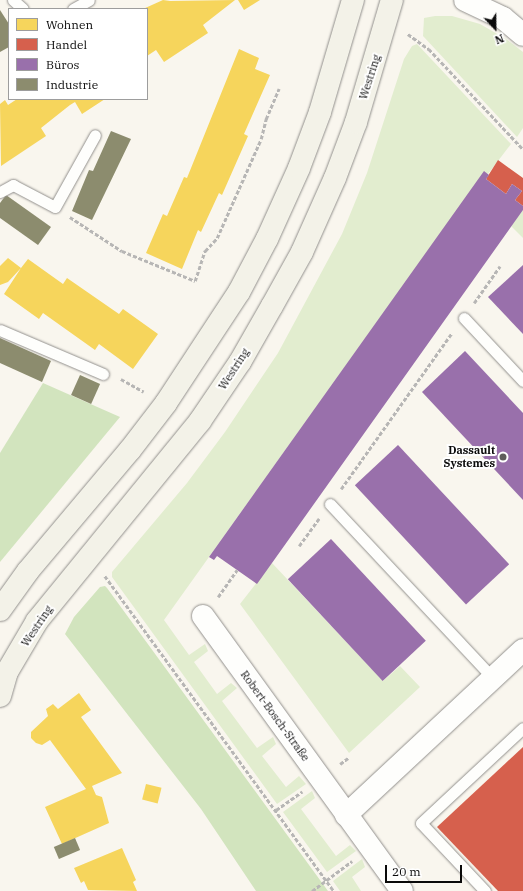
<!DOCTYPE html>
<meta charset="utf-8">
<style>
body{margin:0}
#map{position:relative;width:523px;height:891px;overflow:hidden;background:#f9f6ee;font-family:"IBM Plex Serif",serif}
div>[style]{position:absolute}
.green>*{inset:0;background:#e2edcf}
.forest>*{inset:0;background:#d2e4be}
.homes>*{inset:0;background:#f6d55c;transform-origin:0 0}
.shops>*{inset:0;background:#d6604d}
.offices>*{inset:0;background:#9970ab;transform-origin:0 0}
.industry>*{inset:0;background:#8c8c6e;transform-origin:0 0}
.path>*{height:2.5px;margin-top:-1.25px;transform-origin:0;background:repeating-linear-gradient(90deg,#b7b6b5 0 4px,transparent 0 6px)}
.roads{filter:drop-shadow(0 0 1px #92908d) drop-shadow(0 0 1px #92908d)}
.service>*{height:11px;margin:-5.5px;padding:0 5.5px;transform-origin:5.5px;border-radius:5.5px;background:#fefefc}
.minor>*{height:22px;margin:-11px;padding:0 11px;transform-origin:11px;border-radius:11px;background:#fefefc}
.secondary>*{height:22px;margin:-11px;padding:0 11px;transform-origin:11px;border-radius:11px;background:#f3f2e8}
.dots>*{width:11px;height:11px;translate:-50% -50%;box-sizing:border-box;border:2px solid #fff;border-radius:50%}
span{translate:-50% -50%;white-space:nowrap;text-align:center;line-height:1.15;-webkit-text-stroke:4px #fff;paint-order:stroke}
.street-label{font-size:11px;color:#0a0a0a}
.poi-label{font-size:11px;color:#0a0a0a;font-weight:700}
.right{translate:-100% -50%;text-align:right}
.legend{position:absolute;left:8px;top:8px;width:140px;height:92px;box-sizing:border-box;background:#fff;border:1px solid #9d9d9d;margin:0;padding:5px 7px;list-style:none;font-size:12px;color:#0a0a0a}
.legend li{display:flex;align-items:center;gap:8px;height:20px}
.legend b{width:20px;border:1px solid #9d9d9d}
.north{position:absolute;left:475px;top:8px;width:40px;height:40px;-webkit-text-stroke:3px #fff;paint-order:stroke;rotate:158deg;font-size:11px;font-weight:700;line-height:16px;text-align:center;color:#0a0a0a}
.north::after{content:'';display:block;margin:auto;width:14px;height:18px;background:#0a0a0a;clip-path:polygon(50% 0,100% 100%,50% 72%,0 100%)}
.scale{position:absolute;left:385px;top:865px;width:77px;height:18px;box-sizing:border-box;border:2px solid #0a0a0a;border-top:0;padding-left:5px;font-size:12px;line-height:14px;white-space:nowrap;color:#0a0a0a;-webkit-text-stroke:3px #fff;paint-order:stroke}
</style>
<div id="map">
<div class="green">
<i style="clip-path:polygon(435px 16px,452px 16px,480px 24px,506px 39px,523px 52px,523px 128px,517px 137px,423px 36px,424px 18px)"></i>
<i style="clip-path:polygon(417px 44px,511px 144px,488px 174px,484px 172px,164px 620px,189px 655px,205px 644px,208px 651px,194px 662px,217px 694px,231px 683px,237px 688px,222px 701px,257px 748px,273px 737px,276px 744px,262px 756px,286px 787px,299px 776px,306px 784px,277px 804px,112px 577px,112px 572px,187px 483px,225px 432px,278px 353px,342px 234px,367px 173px,404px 59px,412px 46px)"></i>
<i style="clip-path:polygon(523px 210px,523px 238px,511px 226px)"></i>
<i style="clip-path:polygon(272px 563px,383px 681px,400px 666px,420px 687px,349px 753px,240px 604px)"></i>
<i style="clip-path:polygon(312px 791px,315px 798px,301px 809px,336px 856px,350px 845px,356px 851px,327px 872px,283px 812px)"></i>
<i style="clip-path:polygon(362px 859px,365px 867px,352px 877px,361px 891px,340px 891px,333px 881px)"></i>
</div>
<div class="forest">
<i style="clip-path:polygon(43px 383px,120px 417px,0 562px,0 453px)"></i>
<i style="clip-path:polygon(105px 586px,107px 588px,328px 891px,256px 891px,201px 809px,65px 634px,74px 617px,100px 587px)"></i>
</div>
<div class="homes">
<i style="clip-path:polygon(163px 0,170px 1px,235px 0,203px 25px,208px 33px,164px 62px,156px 50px,147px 56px,147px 9px,143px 9px)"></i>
<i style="clip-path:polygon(238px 0,260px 0,244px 10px)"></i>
<i style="clip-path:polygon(239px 49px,259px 58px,255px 69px,270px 75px,244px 134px,248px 136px,222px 195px,219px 193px,201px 232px,198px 230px,182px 269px,146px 253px,163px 214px,167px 216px,184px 177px,187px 178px)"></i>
<i style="clip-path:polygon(17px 99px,105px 99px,82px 114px,75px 102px,70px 105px,41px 128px,46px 136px,1px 166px,0 104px,5px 100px,8px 105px)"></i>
<i style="clip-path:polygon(8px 258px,21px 268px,28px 259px,63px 284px,67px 278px,119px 314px,123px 309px,158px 334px,133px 369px,99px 344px,95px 350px,43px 313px,39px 319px,4px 294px,21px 268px,8px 282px,0 285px,0 266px)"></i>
<i style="clip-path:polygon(79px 693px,91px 710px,81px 717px,122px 773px,92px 786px,96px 795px,102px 797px,109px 823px,62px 844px,45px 807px,86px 789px,50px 740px,42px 745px,36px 743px,31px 738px,31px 732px,48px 716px,46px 709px,53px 704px,58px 709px)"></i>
<i style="left:146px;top:784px;width:16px;height:16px;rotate:14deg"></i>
<i style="clip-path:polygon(122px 848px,136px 880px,133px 882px,137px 891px,88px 890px,84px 881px,81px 883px,74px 868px)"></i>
</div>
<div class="shops">
<i style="clip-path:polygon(498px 160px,523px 178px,523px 206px,515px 200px,522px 191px,512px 184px,506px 194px,486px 179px)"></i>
<i style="clip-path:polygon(523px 747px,523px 891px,498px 891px,437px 827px)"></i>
</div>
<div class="offices">
<i style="clip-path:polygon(484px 171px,489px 175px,486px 179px,506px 194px,512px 184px,522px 191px,515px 200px,523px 206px,523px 210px,272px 563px,257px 584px,217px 556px,214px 560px,209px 557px)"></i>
<i style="clip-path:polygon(523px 265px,523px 334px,488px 297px)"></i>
<i style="clip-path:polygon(465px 351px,523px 413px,523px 500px,422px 392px)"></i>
<i style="left:398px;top:445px;width:163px;height:59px;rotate:47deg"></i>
<i style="left:331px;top:539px;width:139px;height:59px;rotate:47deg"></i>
</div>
<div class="industry">
<i style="clip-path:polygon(0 10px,9px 24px,9px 47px,0 52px)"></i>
<i style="clip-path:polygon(111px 131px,131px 139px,92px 220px,72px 211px,89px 170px,93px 171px)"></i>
<i style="clip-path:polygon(6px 195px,51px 227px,38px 245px,0 218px,0 203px)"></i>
<i style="clip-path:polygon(0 338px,51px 361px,42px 382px,0 363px)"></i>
<i style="left:80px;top:375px;width:22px;height:22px;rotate:24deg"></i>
<i style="left:75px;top:838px;width:13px;height:23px;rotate:67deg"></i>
</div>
<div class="path">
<i style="left:408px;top:34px;width:26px;rotate:36deg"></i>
<i style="left:429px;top:49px;width:137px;rotate:46.8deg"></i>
<i style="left:70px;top:217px;width:62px;rotate:33.2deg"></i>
<i style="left:122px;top:251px;width:79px;rotate:22.3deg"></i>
<i style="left:195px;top:281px;width:32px;rotate:-72deg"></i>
<i style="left:205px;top:251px;width:18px;rotate:-47deg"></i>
<i style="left:217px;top:238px;width:108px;rotate:-66deg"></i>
<i style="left:261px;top:139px;width:21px;rotate:-76deg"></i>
<i style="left:266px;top:119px;width:33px;rotate:-67deg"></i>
<i style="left:474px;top:303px;width:45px;rotate:-54.9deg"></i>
<i style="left:121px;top:379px;width:26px;rotate:29deg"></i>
<i style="left:341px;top:489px;width:191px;rotate:-54.6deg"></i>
<i style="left:299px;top:546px;width:34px;rotate:-54deg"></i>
<i style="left:105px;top:576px;width:389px;rotate:54deg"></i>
<i style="left:218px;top:597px;width:33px;rotate:-55deg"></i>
<i style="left:340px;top:764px;width:10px;rotate:-37deg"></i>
<i style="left:276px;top:810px;width:32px;rotate:-35deg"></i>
<i style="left:312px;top:891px;width:50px;rotate:-36.9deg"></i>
</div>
<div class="roads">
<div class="service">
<i style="left:13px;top:0;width:13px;rotate:42deg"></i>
<i style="left:73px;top:9px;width:18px;rotate:-29deg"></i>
<i style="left:0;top:192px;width:15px;rotate:-28deg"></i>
<i style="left:13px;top:185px;width:47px;rotate:27.6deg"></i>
<i style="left:55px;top:207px;width:82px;rotate:-60.9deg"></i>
<i style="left:464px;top:318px;width:86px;rotate:46.9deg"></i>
<i style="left:0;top:330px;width:112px;rotate:23.1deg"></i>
<i style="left:330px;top:504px;width:238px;rotate:46.9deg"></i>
<i style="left:485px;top:891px;width:93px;rotate:-133.3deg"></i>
<i style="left:421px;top:823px;width:139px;rotate:-43deg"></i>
</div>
<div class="minor">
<i style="left:465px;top:0;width:42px;rotate:25.3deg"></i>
<i style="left:503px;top:18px;width:26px;rotate:40deg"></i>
<i style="left:203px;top:616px;width:339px;rotate:54.1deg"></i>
<i style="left:346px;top:815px;width:242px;rotate:-43deg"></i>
</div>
<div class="secondary">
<i style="left:0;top:610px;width:48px;rotate:-54.3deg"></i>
<i style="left:28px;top:571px;width:158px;rotate:-49.9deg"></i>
<i style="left:130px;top:450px;width:59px;rotate:-52.5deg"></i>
<i style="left:166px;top:403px;width:133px;rotate:-56.7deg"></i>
<i style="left:239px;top:292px;width:60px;rotate:-62.2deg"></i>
<i style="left:267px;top:239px;width:78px;rotate:-65.7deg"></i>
<i style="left:299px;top:168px;width:60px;rotate:-69.4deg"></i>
<i style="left:320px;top:112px;width:117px;rotate:-73.6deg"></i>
<i style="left:0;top:696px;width:25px;rotate:-74deg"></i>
<i style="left:7px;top:672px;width:59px;rotate:-59.5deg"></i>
<i style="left:37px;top:621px;width:258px;rotate:-50.8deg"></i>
<i style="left:200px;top:421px;width:71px;rotate:-55.9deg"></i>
<i style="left:240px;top:362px;width:64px;rotate:-60.3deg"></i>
<i style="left:272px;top:306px;width:62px;rotate:-60.9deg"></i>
<i style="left:302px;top:252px;width:81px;rotate:-66deg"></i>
<i style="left:335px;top:178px;width:60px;rotate:-69.4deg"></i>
<i style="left:356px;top:122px;width:127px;rotate:-73.6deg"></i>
</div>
</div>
<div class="dots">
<i style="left:503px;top:457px;background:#5e5d5a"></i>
</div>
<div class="street-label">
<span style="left:370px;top:77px;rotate:-72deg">Westring</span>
<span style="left:234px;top:369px;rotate:-57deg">Westring</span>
<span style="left:37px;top:626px;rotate:-56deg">Westring</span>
<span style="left:275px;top:716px;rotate:54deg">Robert-Bosch-Straße</span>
</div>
<div class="poi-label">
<span class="right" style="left:495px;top:457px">Dassault<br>Systemes</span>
</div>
<ul class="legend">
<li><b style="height:11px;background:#f6d55c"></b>Wohnen</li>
<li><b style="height:11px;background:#d6604d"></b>Handel</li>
<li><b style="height:11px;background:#9970ab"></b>Büros</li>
<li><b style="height:11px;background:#8c8c6e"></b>Industrie</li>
</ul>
<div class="north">N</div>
<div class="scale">20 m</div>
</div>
